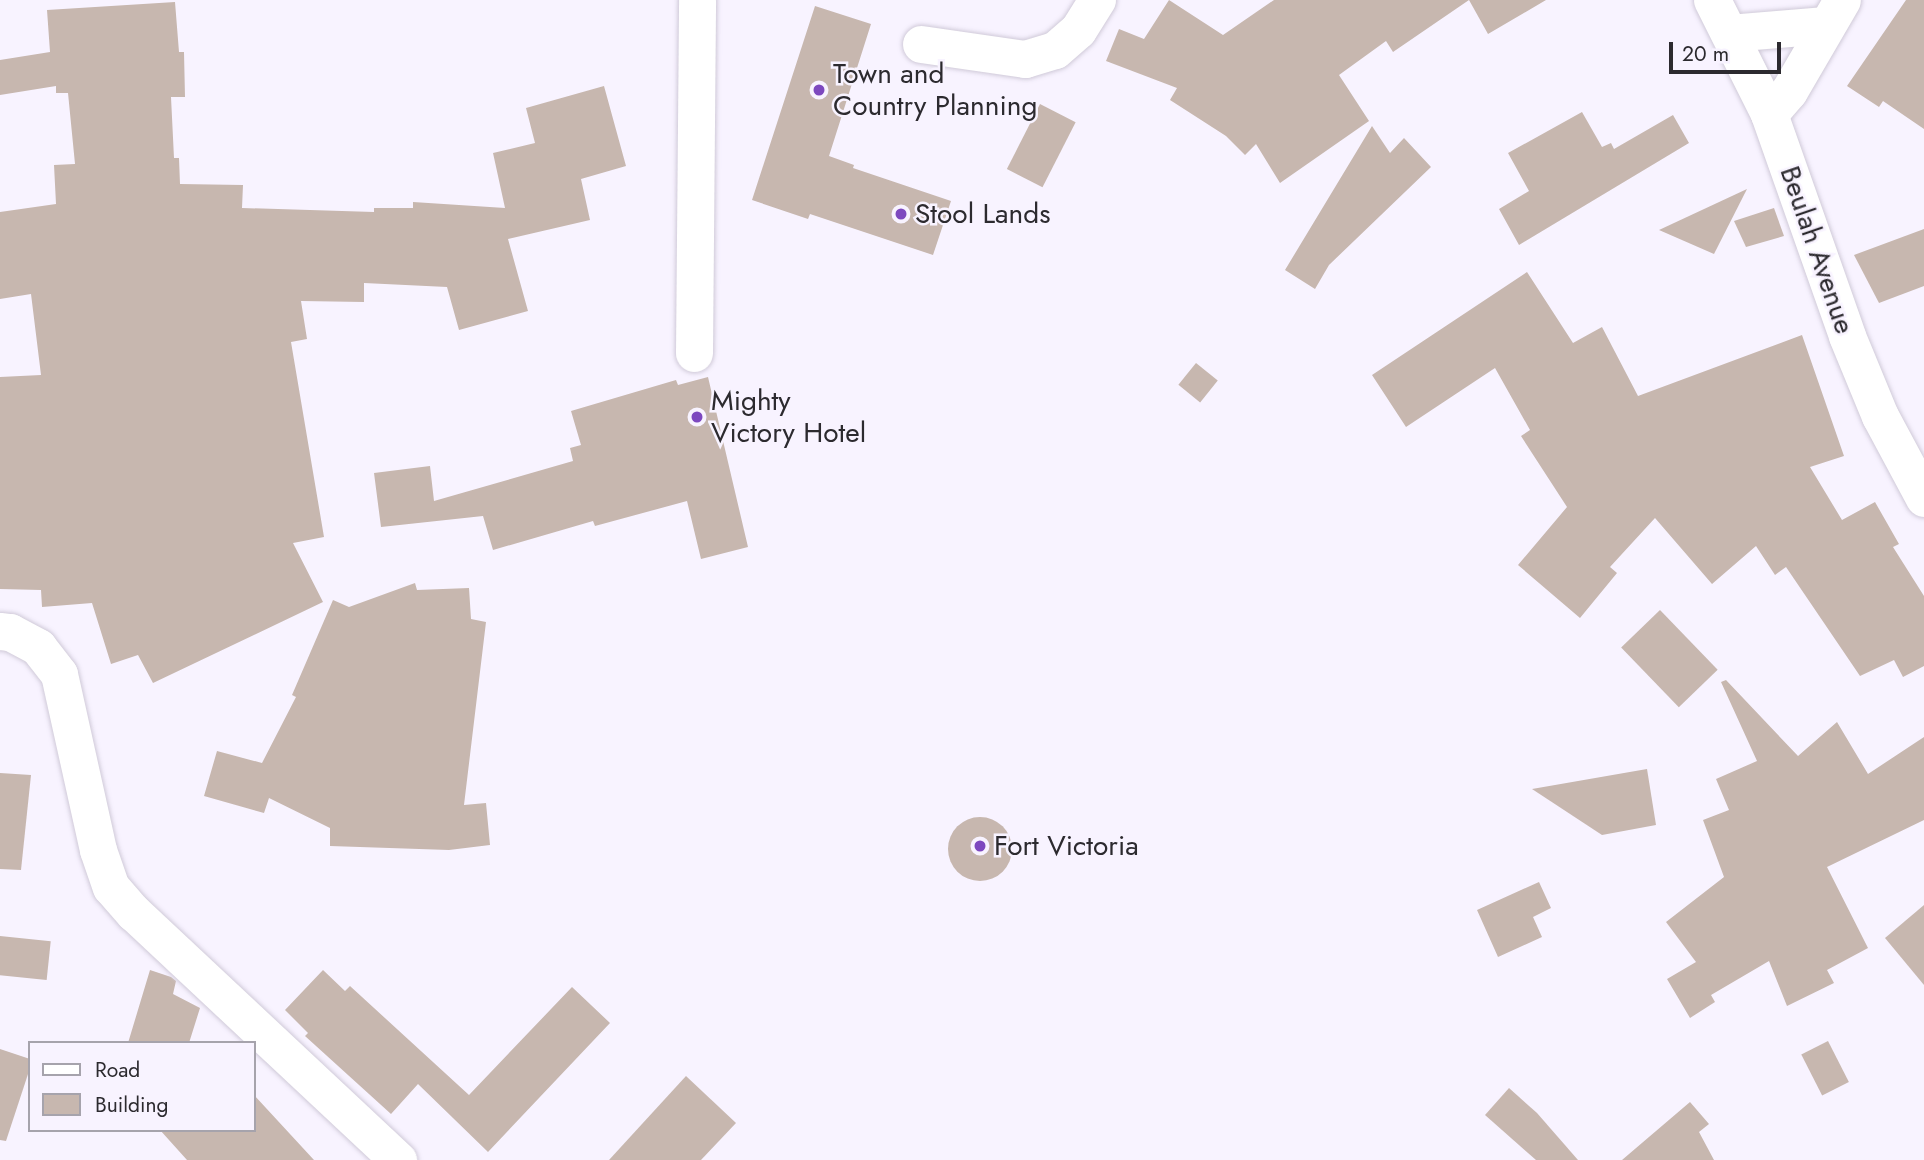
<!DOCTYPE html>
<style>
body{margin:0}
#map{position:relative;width:1924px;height:1160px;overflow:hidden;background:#f8f3ff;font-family:Jost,sans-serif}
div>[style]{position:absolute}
.building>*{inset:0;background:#c7b7af;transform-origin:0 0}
.round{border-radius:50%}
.roads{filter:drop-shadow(0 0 2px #d0cad9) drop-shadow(0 0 2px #d0cad9)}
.street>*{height:37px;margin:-18.5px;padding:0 18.5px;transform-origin:18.5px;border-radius:18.5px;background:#fff}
.dots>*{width:19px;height:19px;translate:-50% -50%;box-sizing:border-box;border:4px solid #f8f3ff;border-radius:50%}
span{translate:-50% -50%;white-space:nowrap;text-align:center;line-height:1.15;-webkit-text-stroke:5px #f8f3ff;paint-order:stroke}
.poi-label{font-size:28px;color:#2c2a2f}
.left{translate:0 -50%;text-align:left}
.street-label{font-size:28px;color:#2c2a2f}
.legend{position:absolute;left:28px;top:1041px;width:228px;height:91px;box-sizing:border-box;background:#f8f3ff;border:2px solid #a6a3ac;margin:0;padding:9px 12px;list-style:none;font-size:21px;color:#2c2a2f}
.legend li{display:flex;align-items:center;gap:14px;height:35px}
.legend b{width:35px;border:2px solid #a6a3ac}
.scale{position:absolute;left:1669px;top:42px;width:112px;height:32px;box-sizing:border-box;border:4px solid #2c2a2f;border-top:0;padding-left:9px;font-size:21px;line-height:24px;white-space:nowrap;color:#2c2a2f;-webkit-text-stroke:5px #f8f3ff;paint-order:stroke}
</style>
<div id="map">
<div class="building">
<i style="clip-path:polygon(1169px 0,1223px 35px,1274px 0,1546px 0,1488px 34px,1469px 0,1393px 52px,1386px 41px,1339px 75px,1369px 121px,1280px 183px,1256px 144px,1245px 155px,1226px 136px,1170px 100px,1177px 88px,1106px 61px,1119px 29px,1144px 39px)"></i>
<i style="clip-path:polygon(1906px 0,1924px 0,1924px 129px,1883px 101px,1879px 107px,1847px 86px)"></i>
<i style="clip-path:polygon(175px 2px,179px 52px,184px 52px,185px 97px,171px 97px,174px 158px,179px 158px,180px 184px,243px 185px,242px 208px,374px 212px,374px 208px,413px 208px,413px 202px,505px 208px,493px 153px,535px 143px,526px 108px,604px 86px,626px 166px,581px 179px,590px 220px,508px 239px,528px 311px,459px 330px,447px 287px,364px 283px,364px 302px,301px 301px,307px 339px,291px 342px,324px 537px,293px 543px,323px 602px,153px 683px,138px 655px,111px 664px,92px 603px,42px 607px,41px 590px,0 589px,0 377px,41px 375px,31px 294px,0 299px,0 212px,56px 204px,54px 165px,75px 164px,68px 93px,56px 93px,56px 86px,0 95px,0 60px,50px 52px,47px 10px)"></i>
<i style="clip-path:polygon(815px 6px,871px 24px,829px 156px,854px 165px,853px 168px,951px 201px,933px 255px,810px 214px,808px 219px,752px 200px)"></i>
<i style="left:1040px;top:104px;width:40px;height:73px;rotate:27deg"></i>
<i style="clip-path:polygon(1582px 112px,1602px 147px,1611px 143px,1614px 149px,1673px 115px,1689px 143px,1519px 245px,1499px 209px,1529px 191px,1508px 153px)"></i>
<i style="clip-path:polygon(1372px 126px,1390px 153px,1404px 138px,1431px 167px,1329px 265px,1315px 289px,1285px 270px)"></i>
<i style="clip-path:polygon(1747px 189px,1714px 254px,1659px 230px)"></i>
<i style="clip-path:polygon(1774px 208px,1784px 236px,1746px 247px,1734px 221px)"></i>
<i style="clip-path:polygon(1924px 229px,1924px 286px,1879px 303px,1854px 255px)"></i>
<i style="clip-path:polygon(1527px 272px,1573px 343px,1602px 327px,1638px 396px,1802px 335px,1844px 456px,1810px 467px,1842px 520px,1875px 502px,1899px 544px,1893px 547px,1924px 596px,1924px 666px,1903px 677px,1894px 660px,1860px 676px,1786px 567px,1775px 575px,1756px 546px,1712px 584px,1655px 518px,1610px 567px,1617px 573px,1580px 618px,1518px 565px,1567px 507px,1521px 436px,1530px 430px,1495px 368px,1406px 427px,1372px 375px)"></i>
<i style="left:1196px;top:363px;width:28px;height:28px;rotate:39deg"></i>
<i style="clip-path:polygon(708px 377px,748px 547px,701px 559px,687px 501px,595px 526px,593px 521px,493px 550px,483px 516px,381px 527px,374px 473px,430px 466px,434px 501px,573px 461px,570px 448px,581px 445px,571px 411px,676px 380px,678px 385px)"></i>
<i style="clip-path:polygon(415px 583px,417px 590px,469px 588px,471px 619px,486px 622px,464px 805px,486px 803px,490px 845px,449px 850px,330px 846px,330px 828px,269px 798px,264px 813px,204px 796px,217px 751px,262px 763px,296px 697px,292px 695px,333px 600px,349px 607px)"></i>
<i style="left:1660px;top:610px;width:83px;height:54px;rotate:46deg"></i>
<i style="clip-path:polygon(1726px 680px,1798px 756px,1837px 722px,1868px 774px,1924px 737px,1924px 820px,1827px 867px,1868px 948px,1827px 970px,1834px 983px,1787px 1006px,1769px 961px,1711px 995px,1715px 1002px,1690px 1018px,1667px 979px,1696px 962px,1666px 922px,1724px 877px,1703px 820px,1729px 810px,1716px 779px,1757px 761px,1721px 682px)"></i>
<i style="clip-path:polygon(1647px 769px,1656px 825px,1602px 835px,1532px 789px)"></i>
<i style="clip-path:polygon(0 773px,31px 775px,21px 870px,0 869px)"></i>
<i class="round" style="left:948px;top:817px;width:64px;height:64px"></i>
<i style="clip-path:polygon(1539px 882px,1551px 908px,1533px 917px,1542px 937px,1498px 957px,1477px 910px)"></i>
<i style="clip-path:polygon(1924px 905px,1924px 985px,1885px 938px)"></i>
<i style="left:0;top:936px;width:51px;height:39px;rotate:6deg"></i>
<i style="clip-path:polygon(150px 970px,171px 977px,176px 981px,173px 994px,200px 1008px,189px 1043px,128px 1043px)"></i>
<i style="clip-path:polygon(323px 970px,345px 991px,350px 986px,469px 1095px,572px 987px,610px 1023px,488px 1152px,418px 1084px,391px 1114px,305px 1036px,308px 1033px,285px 1010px)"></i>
<i style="left:1828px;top:1041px;width:46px;height:30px;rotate:63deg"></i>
<i style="clip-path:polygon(0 1049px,30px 1059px,30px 1068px,6px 1141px,0 1140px)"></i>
<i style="clip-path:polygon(686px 1076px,736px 1123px,701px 1160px,609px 1160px)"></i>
<i style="clip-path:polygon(1509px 1088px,1537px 1113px,1578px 1160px,1536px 1160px,1485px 1115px)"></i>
<i style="clip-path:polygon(254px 1095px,314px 1160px,187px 1160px,160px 1130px,254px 1130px)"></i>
<i style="clip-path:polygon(1690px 1102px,1709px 1124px,1699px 1132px,1714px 1160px,1622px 1160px)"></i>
</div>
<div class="roads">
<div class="street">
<i style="left:1712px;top:0;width:127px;rotate:63.4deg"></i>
<i style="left:1769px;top:114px;width:235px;rotate:70.6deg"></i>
<i style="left:1847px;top:336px;width:87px;rotate:67.6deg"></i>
<i style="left:1880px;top:416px;width:93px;rotate:61.8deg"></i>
<i style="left:1729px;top:33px;width:97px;rotate:-4.7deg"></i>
<i style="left:921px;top:44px;width:105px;rotate:8.2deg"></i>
<i style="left:1025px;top:59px;width:31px;rotate:-17deg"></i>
<i style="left:1055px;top:50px;width:30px;rotate:-41deg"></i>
<i style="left:1078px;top:30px;width:36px;rotate:-58deg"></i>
<i style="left:1769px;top:114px;width:30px;rotate:-49deg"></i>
<i style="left:1789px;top:91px;width:105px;rotate:-59.8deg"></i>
<i style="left:694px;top:353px;width:353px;rotate:-89.5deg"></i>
<i style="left:0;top:631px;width:10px;rotate:6deg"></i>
<i style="left:10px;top:632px;width:32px;rotate:28deg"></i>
<i style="left:38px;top:647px;width:34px;rotate:52deg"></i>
<i style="left:59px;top:674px;width:180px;rotate:77.5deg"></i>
<i style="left:98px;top:850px;width:39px;rotate:71deg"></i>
<i style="left:111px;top:887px;width:35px;rotate:49deg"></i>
<i style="left:134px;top:913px;width:362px;rotate:43.1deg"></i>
</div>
</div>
<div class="dots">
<i style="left:819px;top:90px;background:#7d48bf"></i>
<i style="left:901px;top:214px;background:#7d48bf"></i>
<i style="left:697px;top:417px;background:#7d48bf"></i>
<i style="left:980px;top:846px;background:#7d48bf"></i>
</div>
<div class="poi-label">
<span class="left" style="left:833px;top:90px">Town and<br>Country Planning</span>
<span class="left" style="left:915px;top:214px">Stool Lands</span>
<span class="left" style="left:711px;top:417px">Mighty<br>Victory Hotel</span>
<span class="left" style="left:994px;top:846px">Fort Victoria</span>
</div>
<div class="street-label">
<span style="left:1817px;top:250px;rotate:71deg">Beulah Avenue</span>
</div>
<ul class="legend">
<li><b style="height:9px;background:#fff"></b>Road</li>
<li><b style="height:19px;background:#c7b7af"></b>Building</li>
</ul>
<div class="scale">20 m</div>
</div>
